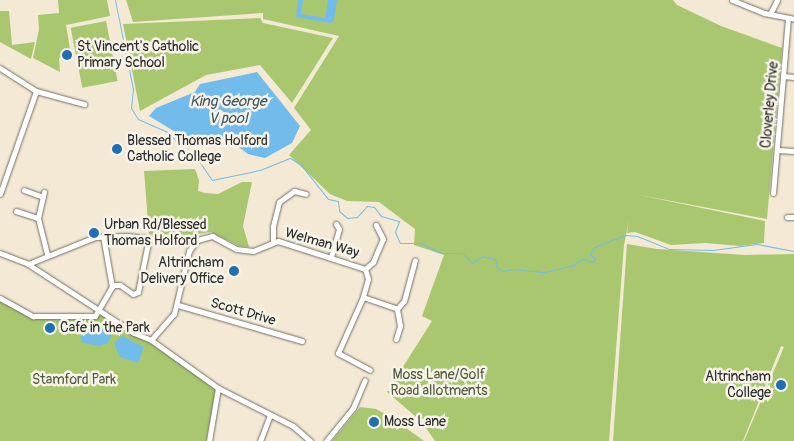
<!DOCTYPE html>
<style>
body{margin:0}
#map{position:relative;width:794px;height:441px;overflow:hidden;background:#f4e9d4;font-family:Pangolin,sans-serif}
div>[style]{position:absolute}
.green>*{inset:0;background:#a8c76f;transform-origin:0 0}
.water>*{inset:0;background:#71bcea}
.stream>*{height:1px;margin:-0.5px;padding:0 0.5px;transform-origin:0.5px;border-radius:0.5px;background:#71bcea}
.roads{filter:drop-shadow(0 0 1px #716e66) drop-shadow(0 0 1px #716e66)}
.minor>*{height:5px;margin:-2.5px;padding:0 2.5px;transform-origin:2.5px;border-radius:2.5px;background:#fff}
.dots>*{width:14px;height:14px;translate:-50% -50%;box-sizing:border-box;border:2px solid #f7f3e8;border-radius:50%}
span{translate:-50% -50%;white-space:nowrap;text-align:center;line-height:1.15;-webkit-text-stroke:5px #f7f3e8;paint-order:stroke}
.poi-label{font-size:14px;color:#2b2b2b}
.left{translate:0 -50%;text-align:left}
.right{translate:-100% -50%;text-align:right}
.street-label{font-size:14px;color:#2b2b2b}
.park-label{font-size:14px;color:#505a3f}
.water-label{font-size:15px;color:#405664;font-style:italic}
</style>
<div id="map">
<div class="green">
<i style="clip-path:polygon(58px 0,107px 0,110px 16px,66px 25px,71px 55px,59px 58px,60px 72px,33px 58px,39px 29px,38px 15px,59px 13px)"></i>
<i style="clip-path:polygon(126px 0,673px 0,677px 5px,721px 26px,782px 48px,767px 219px,634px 194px,765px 221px,764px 243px,740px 246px,705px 243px,671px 245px,635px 232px,627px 233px,629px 220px,624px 245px,609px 441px,435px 441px,422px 422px,387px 392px,432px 321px,422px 316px,444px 255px,414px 245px,415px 229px,379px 202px,347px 201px,330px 194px,289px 155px,311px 130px,294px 108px,339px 36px,263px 19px,263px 13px,133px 22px)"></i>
<i style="clip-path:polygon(0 11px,9px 11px,12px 45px,35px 42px,31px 59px,0 42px)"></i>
<i style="clip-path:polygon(260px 18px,263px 23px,333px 38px,292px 103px,260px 65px,206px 75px,140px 111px,123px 24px)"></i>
<i style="left:106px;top:21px;width:61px;height:36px;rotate:79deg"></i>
<i style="clip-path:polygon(195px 169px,199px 180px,198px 191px,205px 193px,218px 194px,242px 182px,252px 182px,243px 226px,249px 247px,239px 246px,211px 232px,198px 234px,191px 241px,149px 234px,144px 171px)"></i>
<i style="clip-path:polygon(627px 244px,657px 249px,745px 255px,794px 254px,794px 441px,744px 441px,784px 347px,781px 346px,743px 441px,613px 441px)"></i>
<i style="clip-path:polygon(0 299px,28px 314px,108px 316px,164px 352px,217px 389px,206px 441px,0 441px)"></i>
<i style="clip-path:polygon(360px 407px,376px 409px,391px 417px,424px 441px,332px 441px)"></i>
</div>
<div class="water">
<i style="clip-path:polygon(298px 0,303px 0,301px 14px,325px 18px,328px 0,337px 0,334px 20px,330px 23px,296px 17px)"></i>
<i style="clip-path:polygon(257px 72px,300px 126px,292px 143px,265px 158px,248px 154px,228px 139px,207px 141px,182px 136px,149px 116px,156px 108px,195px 92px,200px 84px)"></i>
<i style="clip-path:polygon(89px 325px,109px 331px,112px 334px,108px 343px,99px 346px,81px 342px,80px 329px)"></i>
<i style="clip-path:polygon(122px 336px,144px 347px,138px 363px,120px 357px,114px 343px)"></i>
</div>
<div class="stream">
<i style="left:115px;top:0;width:91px;rotate:78.6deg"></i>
<i style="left:133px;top:89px;width:19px;rotate:96deg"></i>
<i style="left:131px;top:108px;width:13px;rotate:58deg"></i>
<i style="left:138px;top:119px;width:34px;rotate:24deg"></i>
<i style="left:169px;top:133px;width:33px;rotate:49deg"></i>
<i style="left:191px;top:158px;width:9px;rotate:21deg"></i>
<i style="left:199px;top:161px;width:23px;rotate:56deg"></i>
<i style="left:212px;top:180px;width:49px;rotate:-11.8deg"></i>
<i style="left:260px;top:170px;width:32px;rotate:-22deg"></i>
<i style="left:290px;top:158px;width:13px;rotate:32deg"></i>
<i style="left:301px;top:165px;width:43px;rotate:51.5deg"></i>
<i style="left:328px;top:199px;width:10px;rotate:11deg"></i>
<i style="left:338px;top:201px;width:10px;rotate:84deg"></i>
<i style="left:339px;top:211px;width:11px;rotate:41deg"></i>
<i style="left:347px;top:218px;width:10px;rotate:-6deg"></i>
<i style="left:357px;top:217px;width:15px;rotate:-48deg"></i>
<i style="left:367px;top:206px;width:7px;rotate:8deg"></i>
<i style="left:374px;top:207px;width:11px;rotate:52deg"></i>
<i style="left:381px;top:216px;width:19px;rotate:16deg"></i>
<i style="left:399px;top:221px;width:12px;rotate:110deg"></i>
<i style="left:395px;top:232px;width:12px;rotate:66deg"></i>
<i style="left:400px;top:243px;width:20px"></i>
<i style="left:420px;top:243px;width:24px;rotate:24deg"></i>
<i style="left:442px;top:253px;width:20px"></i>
<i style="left:462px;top:253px;width:14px;rotate:45deg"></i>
<i style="left:472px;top:263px;width:12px;rotate:-35deg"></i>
<i style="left:482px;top:256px;width:13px;rotate:13deg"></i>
<i style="left:495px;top:259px;width:9px;rotate:77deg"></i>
<i style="left:497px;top:268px;width:7px;rotate:27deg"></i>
<i style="left:503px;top:271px;width:10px;rotate:-11deg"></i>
<i style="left:513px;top:269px;width:31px;rotate:6deg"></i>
<i style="left:544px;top:272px;width:28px;rotate:-13deg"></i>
<i style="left:571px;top:266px;width:13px;rotate:-32deg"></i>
<i style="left:582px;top:259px;width:11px;rotate:15deg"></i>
<i style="left:593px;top:262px;width:4px;rotate:-56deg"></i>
<i style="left:595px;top:259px;width:7px;rotate:-135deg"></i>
<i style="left:590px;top:254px;width:8px;rotate:-60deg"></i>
<i style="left:594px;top:247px;width:33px;rotate:-21deg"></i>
<i style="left:625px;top:235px;width:12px;rotate:5deg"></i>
<i style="left:637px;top:236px;width:35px;rotate:22deg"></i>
<i style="left:669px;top:249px;width:44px;rotate:1.3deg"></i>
<i style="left:713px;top:250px;width:44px;rotate:-7.8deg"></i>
<i style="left:757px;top:244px;width:38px;rotate:11deg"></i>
</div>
<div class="roads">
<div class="minor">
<i style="left:732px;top:0;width:35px;rotate:22deg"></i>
<i style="left:764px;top:13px;width:31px;rotate:11deg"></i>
<i style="left:770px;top:14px;width:16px;rotate:-63deg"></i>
<i style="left:0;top:68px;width:43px;rotate:32.6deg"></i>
<i style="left:36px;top:91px;width:50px;rotate:15.2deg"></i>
<i style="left:783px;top:76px;width:11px;rotate:5deg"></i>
<i style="left:777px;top:150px;width:17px;rotate:3deg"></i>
<i style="left:24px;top:190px;width:20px;rotate:20deg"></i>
<i style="left:44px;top:192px;width:27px;rotate:103deg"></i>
<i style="left:38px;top:218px;width:38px;rotate:76deg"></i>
<i style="left:773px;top:193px;width:176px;rotate:-85.1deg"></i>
<i style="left:0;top:194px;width:109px;rotate:-70.7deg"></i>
<i style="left:16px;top:211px;width:23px;rotate:18deg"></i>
<i style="left:787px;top:217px;width:7px"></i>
<i style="left:273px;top:242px;width:16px;rotate:-90deg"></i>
<i style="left:273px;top:226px;width:25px;rotate:-76deg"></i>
<i style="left:279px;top:202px;width:19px;rotate:-36deg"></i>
<i style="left:294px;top:191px;width:12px;rotate:14deg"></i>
<i style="left:0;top:253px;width:30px;rotate:21deg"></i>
<i style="left:28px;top:264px;width:126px;rotate:33.1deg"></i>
<i style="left:134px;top:333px;width:18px;rotate:22deg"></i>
<i style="left:151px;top:340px;width:82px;rotate:35.6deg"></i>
<i style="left:218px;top:388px;width:84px;rotate:26.9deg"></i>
<i style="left:293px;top:426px;width:23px;rotate:41deg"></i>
<i style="left:331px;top:257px;width:29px;rotate:-74deg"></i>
<i style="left:339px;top:229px;width:6px;rotate:-121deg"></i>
<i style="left:28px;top:264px;width:72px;rotate:-21.9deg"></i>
<i style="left:95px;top:237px;width:32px;rotate:-2deg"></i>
<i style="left:127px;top:236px;width:51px;rotate:6.7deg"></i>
<i style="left:365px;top:269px;width:11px;rotate:-41deg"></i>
<i style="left:373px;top:262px;width:25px;rotate:-67deg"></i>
<i style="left:383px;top:239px;width:16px;rotate:-117deg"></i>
<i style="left:112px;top:285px;width:8px"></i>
<i style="left:120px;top:285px;width:16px;rotate:35deg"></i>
<i style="left:133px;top:294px;width:5px;rotate:-22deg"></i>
<i style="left:138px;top:292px;width:55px;rotate:-78.5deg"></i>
<i style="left:363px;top:297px;width:36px;rotate:19deg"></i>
<i style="left:0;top:298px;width:38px;rotate:29deg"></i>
<i style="left:33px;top:316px;width:62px"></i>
<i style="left:95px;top:316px;width:34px;rotate:-60deg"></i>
<i style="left:112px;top:287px;width:52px;rotate:-100deg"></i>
<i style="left:178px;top:305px;width:129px;rotate:16.2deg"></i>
<i style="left:397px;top:309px;width:11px;rotate:-49deg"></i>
<i style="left:404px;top:301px;width:42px;rotate:-75deg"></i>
<i style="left:396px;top:339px;width:14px;rotate:-73deg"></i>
<i style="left:400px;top:326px;width:17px;rotate:-100deg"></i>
<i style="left:151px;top:340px;width:35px;rotate:-49deg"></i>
<i style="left:174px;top:314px;width:65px;rotate:-76.6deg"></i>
<i style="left:189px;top:251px;width:14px;rotate:-54deg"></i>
<i style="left:197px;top:240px;width:16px;rotate:-15deg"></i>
<i style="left:212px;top:236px;width:27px;rotate:28deg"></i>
<i style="left:236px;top:249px;width:17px;rotate:7deg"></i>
<i style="left:253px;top:251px;width:27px;rotate:-22deg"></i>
<i style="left:278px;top:241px;width:91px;rotate:17.8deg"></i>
<i style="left:365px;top:269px;width:10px;rotate:73deg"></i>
<i style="left:368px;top:279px;width:19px;rotate:106deg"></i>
<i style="left:363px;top:297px;width:61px;rotate:114.1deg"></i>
<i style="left:338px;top:353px;width:36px;rotate:28deg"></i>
<i style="left:209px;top:441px;width:54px;rotate:-80.4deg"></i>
<i style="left:260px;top:441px;width:28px;rotate:-69deg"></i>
<i style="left:326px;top:441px;width:43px;rotate:-50.7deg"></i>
<i style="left:353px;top:408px;width:30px;rotate:-67deg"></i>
</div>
</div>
<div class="dots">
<i style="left:67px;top:55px;background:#1f6fb2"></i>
<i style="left:117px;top:149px;background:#1f6fb2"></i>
<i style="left:94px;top:233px;background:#1f6fb2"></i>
<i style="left:234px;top:271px;background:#1f6fb2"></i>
<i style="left:50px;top:328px;background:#1f6fb2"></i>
<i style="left:781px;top:385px;background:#1f6fb2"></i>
<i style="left:374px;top:422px;background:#1f6fb2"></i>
</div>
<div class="poi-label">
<span class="left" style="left:77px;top:55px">St Vincent's Catholic<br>Primary School</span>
<span class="left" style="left:127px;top:149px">Blessed Thomas Holford<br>Catholic College</span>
<span class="left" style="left:104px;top:233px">Urban Rd/Blessed<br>Thomas Holford</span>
<span class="right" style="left:224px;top:271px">Altrincham<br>Delivery Office</span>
<span class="left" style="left:60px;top:328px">Cafe in the Park</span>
<span class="right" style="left:771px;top:385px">Altrincham<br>College</span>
<span class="left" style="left:384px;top:422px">Moss Lane</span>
</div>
<div class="street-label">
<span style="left:770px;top:105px;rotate:-85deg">Cloverley Drive</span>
<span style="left:322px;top:243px;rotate:16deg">Welman Way</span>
<span style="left:243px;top:312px;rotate:16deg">Scott Drive</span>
</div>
<div class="park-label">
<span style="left:439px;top:383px">Moss Lane/Golf<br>Road allotments</span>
<span style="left:74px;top:380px">Stamford Park</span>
</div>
<div class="water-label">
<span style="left:228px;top:110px">King George<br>V pool</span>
</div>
</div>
